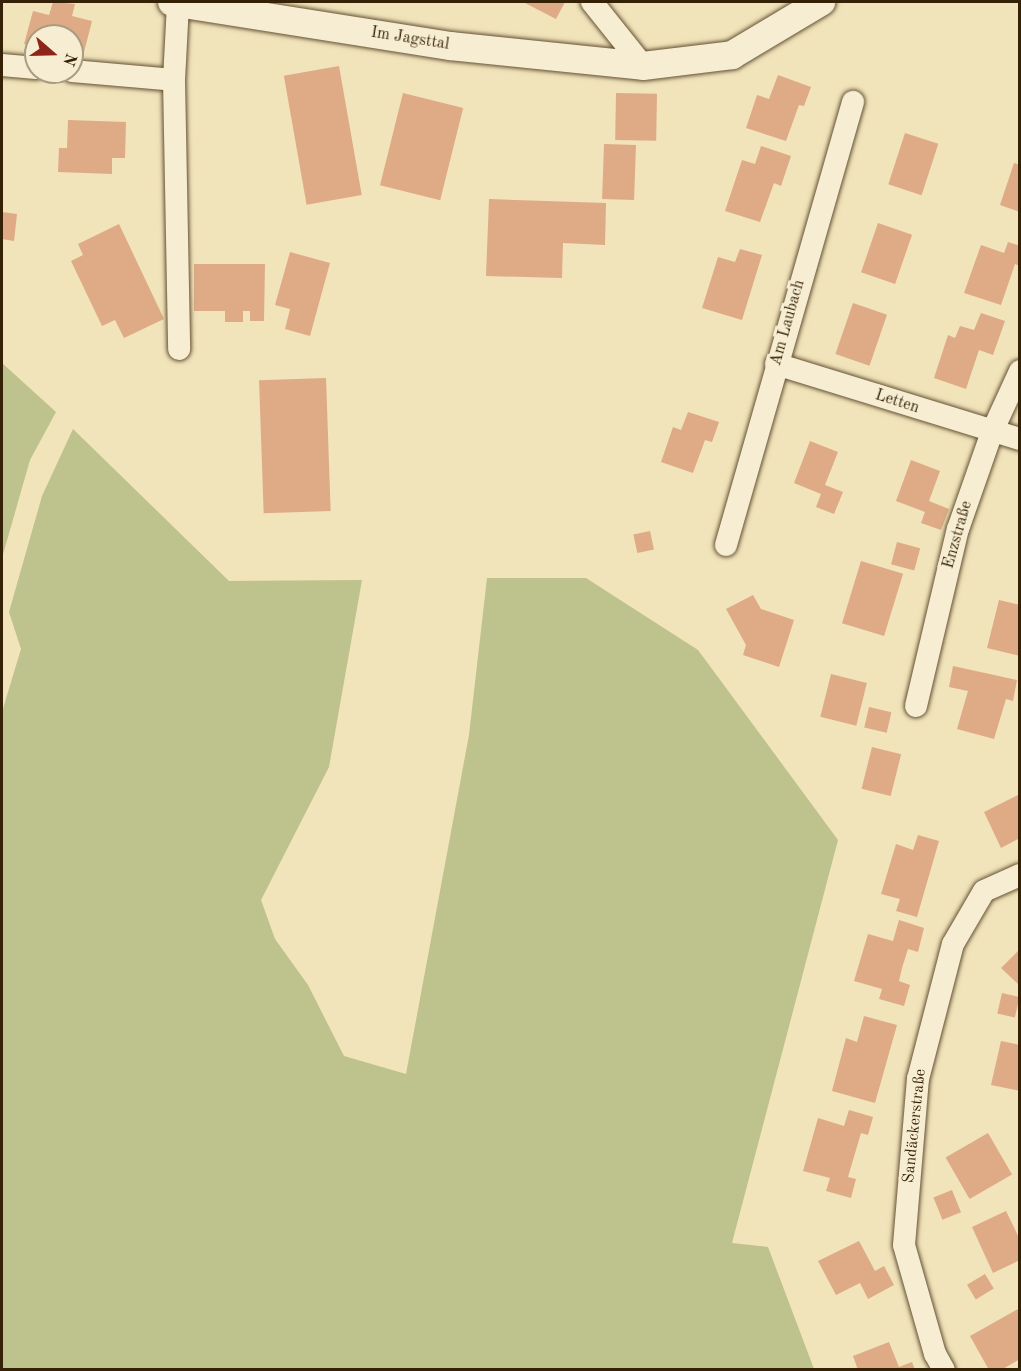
<!DOCTYPE html>
<meta charset="utf-8">
<style>
body{margin:0}
#map{position:relative;width:1021px;height:1371px;overflow:hidden;background:#f1e3ba;font-family:"Old Standard TT",serif}
div>[style]{position:absolute}
.green>*{inset:0;background:#bec28c}
.building>*{inset:0;background:#deab86;transform-origin:0 0}
.roads{filter:drop-shadow(0 0 2px #645233) drop-shadow(0 0 2px #645233)}
.minor>*{height:22px;margin:-11px;padding:0 11px;transform-origin:11px;border-radius:11px;background:#f6edd2}
.tertiary>*{height:28px;margin:-14px;padding:0 14px;transform-origin:14px;border-radius:14px;background:#f6edd2}
span{translate:-50% -50%;white-space:nowrap;text-align:center;line-height:1.15;-webkit-text-stroke:6px #f6edd2;paint-order:stroke}
.street-label{font-size:16px;color:#352206}
.frame{position:absolute;inset:0;border:3px solid #352206;pointer-events:none}
.north{position:absolute;left:24px;top:24px;width:60px;height:60px;box-sizing:border-box;background:#f6edd2;border:2px solid #a99c80;border-radius:50%;rotate:110deg;font-size:16px;font-weight:700;line-height:24px;text-align:center;color:#352206}
.north::after{content:'';display:block;margin:auto;width:21px;height:27px;background:#8f2418;clip-path:polygon(50% 0,100% 100%,50% 72%,0 100%)}
</style>
<div id="map">
<div class="green">
<i style="clip-path:polygon(2px 363px,56px 412px,30px 460px,2px 558px)"></i>
<i style="clip-path:polygon(73px 429px,229px 581px,362px 580px,329px 767px,261px 900px,275px 939px,308px 985px,344px 1056px,406px 1074px,469px 735px,487px 578px,586px 578px,698px 650px,838px 840px,732px 1243px,768px 1247px,814px 1369px,2px 1369px,2px 712px,21px 649px,9px 612px,42px 496px)"></i>
</div>
<div class="building">
<i style="clip-path:polygon(53px 2px,75px 4px,72px 16px,92px 21px,82px 60px,72px 57px,72px 36px,36px 36px,36px 47px,24px 44px,33px 11px,49px 15px)"></i>
<i style="clip-path:polygon(523px 2px,565px 2px,556px 19px)"></i>
<i style="left:339px;top:66px;width:131px;height:56px;rotate:80deg"></i>
<i style="clip-path:polygon(778px 75px,811px 87px,804px 106px,799px 105px,786px 141px,746px 128px,757px 95px,769px 99px)"></i>
<i style="left:403px;top:93px;width:62px;height:95px;rotate:14deg"></i>
<i style="left:616px;top:93px;width:41px;height:47px;rotate:1deg"></i>
<i style="clip-path:polygon(68px 120px,126px 122px,125px 158px,112px 158px,112px 174px,58px 172px,59px 148px,67px 148px)"></i>
<i style="left:905px;top:133px;width:35px;height:54px;rotate:18deg"></i>
<i style="left:604px;top:144px;width:32px;height:55px;rotate:2deg"></i>
<i style="clip-path:polygon(761px 146px,791px 156px,781px 186px,774px 183px,760px 222px,725px 211px,742px 160px,755px 164px)"></i>
<i style="clip-path:polygon(1014px 163px,1020px 165px,1020px 212px,1000px 205px)"></i>
<i style="clip-path:polygon(489px 199px,606px 203px,605px 245px,563px 243px,562px 278px,486px 276px)"></i>
<i style="clip-path:polygon(2px 212px,17px 214px,14px 241px,2px 239px)"></i>
<i style="left:878px;top:223px;width:36px;height:52px;rotate:19deg"></i>
<i style="clip-path:polygon(119px 224px,164px 319px,124px 338px,115px 320px,102px 326px,71px 261px,83px 255px,78px 244px)"></i>
<i style="clip-path:polygon(1008px 242px,1020px 246px,1020px 266px,1015px 264px,1001px 305px,964px 293px,981px 245px,1004px 253px)"></i>
<i style="clip-path:polygon(740px 249px,762px 255px,742px 320px,702px 308px,718px 257px,735px 262px)"></i>
<i style="clip-path:polygon(290px 252px,330px 263px,310px 336px,285px 329px,290px 309px,275px 305px)"></i>
<i style="clip-path:polygon(194px 264px,265px 264px,264px 321px,250px 321px,250px 311px,243px 311px,243px 322px,225px 322px,225px 311px,194px 311px)"></i>
<i style="left:853px;top:303px;width:36px;height:54px;rotate:19deg"></i>
<i style="clip-path:polygon(981px 313px,1005px 321px,993px 355px,979px 350px,966px 389px,934px 378px,948px 335px,955px 338px,960px 326px,974px 330px)"></i>
<i style="left:326px;top:378px;width:133px;height:67px;rotate:88deg"></i>
<i style="clip-path:polygon(688px 412px,719px 422px,712px 442px,705px 440px,693px 473px,661px 462px,673px 427px,681px 430px)"></i>
<i style="clip-path:polygon(810px 441px,838px 452px,825px 485px,843px 492px,834px 514px,816px 507px,821px 494px,794px 483px)"></i>
<i style="clip-path:polygon(911px 460px,940px 471px,929px 501px,949px 509px,941px 530px,921px 523px,925px 512px,896px 501px)"></i>
<i style="left:650px;top:531px;width:19px;height:17px;rotate:78deg"></i>
<i style="left:897px;top:542px;width:24px;height:23px;rotate:15deg"></i>
<i style="left:861px;top:561px;width:44px;height:65px;rotate:17deg"></i>
<i style="clip-path:polygon(753px 595px,761px 609px,794px 620px,779px 667px,743px 655px,746px 645px,726px 609px)"></i>
<i style="clip-path:polygon(999px 600px,1020px 605px,1020px 656px,987px 648px)"></i>
<i style="clip-path:polygon(953px 666px,1017px 680px,1013px 701px,1006px 699px,994px 739px,957px 729px,968px 691px,949px 687px)"></i>
<i style="left:831px;top:674px;width:37px;height:44px;rotate:14deg"></i>
<i style="left:869px;top:707px;width:23px;height:21px;rotate:13deg"></i>
<i style="left:872px;top:747px;width:30px;height:43px;rotate:14deg"></i>
<i style="clip-path:polygon(1020px 794px,1020px 838px,1001px 848px,984px 812px)"></i>
<i style="clip-path:polygon(918px 835px,939px 841px,917px 917px,896px 911px,900px 899px,881px 894px,896px 844px,913px 850px)"></i>
<i style="clip-path:polygon(899px 920px,924px 928px,918px 952px,908px 949px,902px 968px,899px 981px,910px 985px,904px 1006px,879px 999px,882px 989px,854px 981px,868px 934px,893px 941px)"></i>
<i style="clip-path:polygon(1020px 949px,1020px 986px,1001px 968px)"></i>
<i style="left:1002px;top:993px;width:18px;height:21px;rotate:13deg"></i>
<i style="clip-path:polygon(864px 1016px,897px 1025px,875px 1103px,832px 1091px,846px 1038px,857px 1042px)"></i>
<i style="clip-path:polygon(1001px 1041px,1020px 1045px,1020px 1091px,991px 1085px)"></i>
<i style="clip-path:polygon(849px 1110px,873px 1117px,868px 1135px,861px 1133px,848px 1177px,856px 1179px,851px 1198px,826px 1191px,830px 1178px,803px 1171px,818px 1118px,844px 1126px)"></i>
<i style="left:988px;top:1133px;width:48px;height:49px;rotate:60deg"></i>
<i style="left:952px;top:1190px;width:24px;height:20px;rotate:68deg"></i>
<i style="clip-path:polygon(1006px 1211px,1020px 1240px,1020px 1260px,993px 1273px,972px 1227px)"></i>
<i style="clip-path:polygon(859px 1241px,875px 1271px,884px 1266px,894px 1285px,868px 1299px,860px 1283px,836px 1295px,818px 1261px)"></i>
<i style="left:985px;top:1274px;width:17px;height:21px;rotate:59deg"></i>
<i style="clip-path:polygon(1020px 1308px,1020px 1359px,1001px 1370px,989px 1370px,970px 1336px)"></i>
<i style="clip-path:polygon(889px 1342px,899px 1367px,912px 1362px,915px 1370px,858px 1370px,853px 1356px)"></i>
</div>
<div class="roads">
<div class="minor">
<i style="left:592px;top:2px;width:82px;rotate:51.4deg"></i>
<i style="left:178px;top:4px;width:76px;rotate:93deg"></i>
<i style="left:174px;top:80px;width:269px;rotate:88.9deg"></i>
<i style="left:2px;top:65px;width:34px;rotate:5deg"></i>
<i style="left:72px;top:71px;width:102px;rotate:5deg"></i>
<i style="left:776px;top:364px;width:255px;rotate:17.1deg"></i>
<i style="left:726px;top:545px;width:461px;rotate:-74deg"></i>
<i style="left:916px;top:706px;width:182px;rotate:-76.7deg"></i>
<i style="left:958px;top:529px;width:103px;rotate:-70.7deg"></i>
<i style="left:992px;top:432px;width:67px;rotate:-65.3deg"></i>
<i style="left:944px;top:1370px;width:18px;rotate:-119deg"></i>
<i style="left:935px;top:1354px;width:113px;rotate:-105.9deg"></i>
<i style="left:904px;top:1245px;width:167px;rotate:-85.2deg"></i>
<i style="left:918px;top:1079px;width:139px;rotate:-75.5deg"></i>
<i style="left:953px;top:944px;width:61px;rotate:-59.7deg"></i>
<i style="left:984px;top:891px;width:39px;rotate:-24deg"></i>
</div>
<div class="tertiary">
<i style="left:172px;top:2px;width:281px;rotate:9deg"></i>
<i style="left:450px;top:46px;width:194px;rotate:5.9deg"></i>
<i style="left:643px;top:66px;width:90px;rotate:-7deg"></i>
<i style="left:732px;top:55px;width:104px;rotate:-30.8deg"></i>
</div>
</div>
<div class="street-label">
<span style="left:410px;top:39px;rotate:9deg">Im Jagsttal</span>
<span style="left:788px;top:323px;rotate:-74deg">Am Laubach</span>
<span style="left:897px;top:402px;rotate:18deg">Letten</span>
<span style="left:958px;top:535px;rotate:-74deg">Enzstraße</span>
<span style="left:915px;top:1126px;rotate:-84deg">Sandäckerstraße</span>
</div>
<div class="frame"></div>
<div class="north">N</div>
</div>
